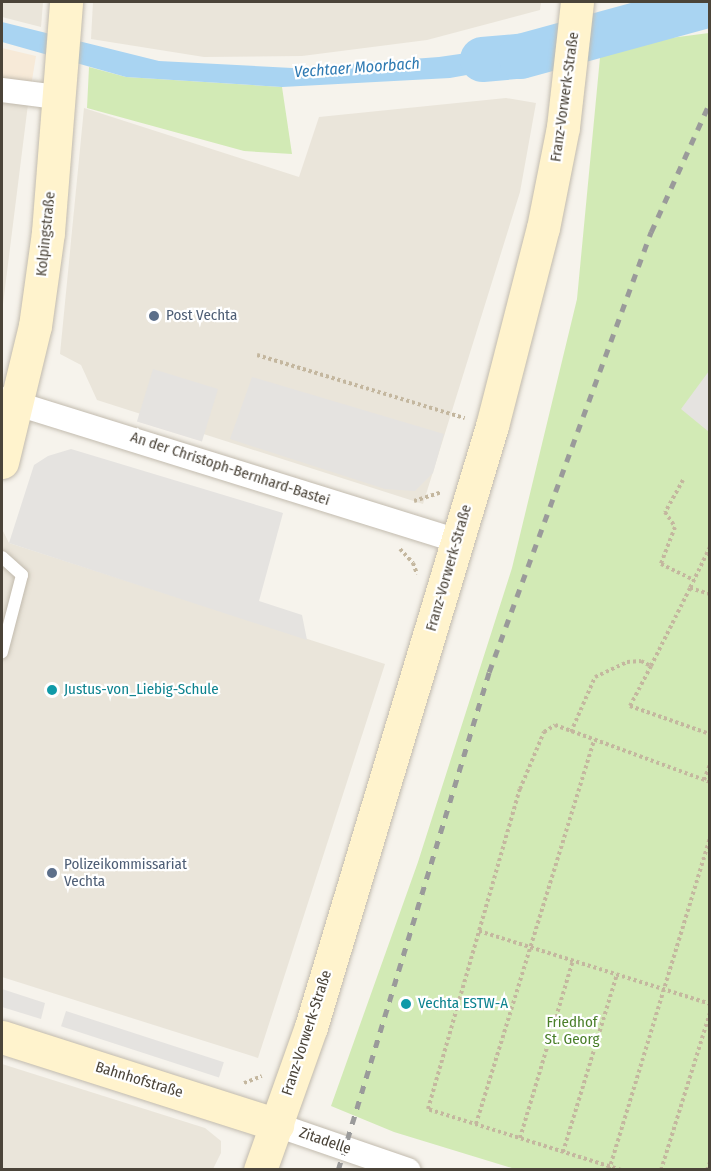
<!DOCTYPE html>
<meta charset="utf-8">
<style>
body{margin:0}
#map{position:relative;width:711px;height:1171px;overflow:hidden;background:#f6f3ec;font-family:"Fira Sans Condensed",sans-serif}
div>[style]{position:absolute}
.residential>*{inset:0;background:#eae5da}
.commercial>*{inset:0;background:#f7ead8}
.green>*{inset:0;background:#d2eab5}
.parking>*{inset:0;background:#e5e3e0;transform-origin:0 0}
.water>*{inset:0;background:#a9d4f2}
.river>*{height:45px;margin:-22.5px;padding:0 22.5px;transform-origin:22.5px;border-radius:22.5px;background:#a9d4f2}
.path>*{height:4px;margin-top:-2px;transform-origin:0;background:repeating-linear-gradient(90deg,#c4b79f 0 3px,transparent 0 6px)}
.roads{filter:drop-shadow(0 0 2px #c2bbae) drop-shadow(0 0 2px #c2bbae)}
.lane>*{height:12px;margin:-6px;padding:0 6px;transform-origin:6px;border-radius:6px;background:#fff}
.street>*{height:24px;margin:-12px;padding:0 12px;transform-origin:12px;border-radius:12px;background:#fff}
.secondary>*{height:33px;margin:-16.5px;padding:0 16.5px;transform-origin:16.5px;border-radius:16.5px;background:#fff3cd}
.rail>*{height:4.5px;margin-top:-2.25px;transform-origin:0;background:repeating-linear-gradient(90deg,#9a9a9a 0 8px,transparent 0 16px)}
.dots>*{width:16px;height:16px;translate:-50% -50%;box-sizing:border-box;border:3px solid #fff;border-radius:50%}
span{translate:-50% -50%;white-space:nowrap;text-align:center;line-height:1.15;-webkit-text-stroke:4.5px #fff;paint-order:stroke}
.street-label{font-size:15px;color:#4b4439}
.service-label{font-size:15px;color:#4e5e75}
.left{translate:0 -50%;text-align:left}
.culture-label{font-size:15px;color:#0d838f}
.park-label{font-size:15px;color:#4a7f2a}
.water-label{font-size:16px;color:#2e7ab2;font-style:italic}
.frame{position:absolute;inset:0;border:3px solid #4b4439;pointer-events:none}
</style>
<div id="map">
<div class="residential">
<i style="clip-path:polygon(2px 2px,43px 2px,41px 27px,2px 17px)"></i>
<i style="clip-path:polygon(93px 2px,541px 2px,540px 10px,427px 40px,302px 56px,204px 57px,91px 39px)"></i>
<i style="clip-path:polygon(506px 98px,536px 103px,520px 192px,423px 504px,97px 400px,81px 365px,60px 354px,84px 108px,299px 177px,319px 117px)"></i>
<i style="clip-path:polygon(2px 101px,28px 104px,2px 312px)"></i>
<i style="clip-path:polygon(2px 529px,9px 543px,385px 664px,258px 1058px,2px 977px)"></i>
<i style="clip-path:polygon(2px 1064px,205px 1128px,221px 1141px,221px 1153px,213px 1169px,2px 1169px)"></i>
</div>
<div class="commercial">
<i style="clip-path:polygon(2px 48px,36px 56px,28px 104px,2px 101px)"></i>
</div>
<div class="green">
<i style="clip-path:polygon(709px 33px,709px 1169px,515px 1169px,394px 1132px,331px 1106px,418px 862px,512px 568px,577px 299px,601px 47px)"></i>
<i style="clip-path:polygon(89px 67px,126px 77px,282px 87px,292px 154px,244px 151px,87px 108px)"></i>
</div>
<div class="parking">
<i style="left:153px;top:369px;width:68px;height:55px;rotate:17deg"></i>
<i style="clip-path:polygon(709px 371px,709px 432px,681px 409px)"></i>
<i style="clip-path:polygon(252px 377px,444px 434px,433px 473px,415px 491px,385px 489px,230px 439px)"></i>
<i style="clip-path:polygon(71px 449px,283px 513px,259px 601px,302px 615px,307px 640px,9px 543px,34px 465px,48px 456px)"></i>
<i style="clip-path:polygon(2px 989px,45px 1003px,41px 1019px,2px 1007px)"></i>
<i style="left:66px;top:1011px;width:166px;height:16px;rotate:18deg"></i>
</div>
<div class="water">
<i style="clip-path:polygon(2px 22px,159px 61px,292px 68px,439px 57px,542px 42px,539px 62px,450px 78px,282px 87px,126px 77px,2px 42px)"></i>
</div>
<div class="river">
<i style="left:482px;top:59px;width:38px;rotate:-5deg"></i>
<i style="left:520px;top:56px;width:197px;rotate:-15.3deg"></i>
</div>
<div class="path">
<i style="left:257px;top:355px;width:217px;rotate:16.9deg"></i>
<i style="left:683px;top:480px;width:37px;rotate:119deg"></i>
<i style="left:665px;top:512px;width:18px;rotate:56deg"></i>
<i style="left:675px;top:527px;width:40px;rotate:111deg"></i>
<i style="left:661px;top:564px;width:37px;rotate:26deg"></i>
<i style="left:414px;top:501px;width:29px;rotate:-18deg"></i>
<i style="left:710px;top:547px;width:46px;rotate:116deg"></i>
<i style="left:690px;top:588px;width:21px;rotate:17deg"></i>
<i style="left:400px;top:549px;width:19px;rotate:47deg"></i>
<i style="left:413px;top:563px;width:12px;rotate:70deg"></i>
<i style="left:651px;top:666px;width:45px;rotate:117.7deg"></i>
<i style="left:630px;top:706px;width:85px;rotate:19.3deg"></i>
<i style="left:571px;top:732px;width:60px;rotate:-66.4deg"></i>
<i style="left:595px;top:677px;width:35px;rotate:-25deg"></i>
<i style="left:627px;top:662px;width:14px;rotate:-4deg"></i>
<i style="left:641px;top:661px;width:11px;rotate:27deg"></i>
<i style="left:651px;top:666px;width:87px;rotate:-63.4deg"></i>
<i style="left:704px;top:780px;width:17px;rotate:-69deg"></i>
<i style="left:479px;top:931px;width:242px;rotate:17.5deg"></i>
<i style="left:244px;top:1083px;width:19px;rotate:-21deg"></i>
<i style="left:476px;top:1124px;width:402px;rotate:-72.9deg"></i>
<i style="left:520px;top:1138px;width:186px;rotate:-73.4deg"></i>
<i style="left:563px;top:1152px;width:186px;rotate:-73.1deg"></i>
<i style="left:609px;top:1170px;width:348px;rotate:-73.1deg"></i>
<i style="left:621px;top:1170px;width:202px;rotate:-162.5deg"></i>
<i style="left:428px;top:1109px;width:333px;rotate:-74deg"></i>
<i style="left:520px;top:789px;width:62px;rotate:-67.2deg"></i>
<i style="left:544px;top:732px;width:13px;rotate:-32deg"></i>
<i style="left:555px;top:725px;width:165px;rotate:20.2deg"></i>
<i style="left:661px;top:1170px;width:164px;rotate:-72.7deg"></i>
<i style="left:707px;top:1170px;width:9px;rotate:-69deg"></i>
</div>
<div class="roads">
<div class="lane">
<i style="left:2px;top:557px;width:27px;rotate:42deg"></i>
<i style="left:22px;top:575px;width:80px;rotate:104.6deg"></i>
</div>
<div class="street">
<i style="left:2px;top:90px;width:55px;rotate:7.3deg"></i>
<i style="left:2px;top:399px;width:477px;rotate:17.3deg"></i>
<i style="left:277px;top:1125px;width:139px;rotate:19deg"></i>
</div>
<div class="secondary">
<i style="left:2px;top:462px;width:140px;rotate:-76.4deg"></i>
<i style="left:35px;top:326px;width:95px;rotate:-82.1deg"></i>
<i style="left:48px;top:232px;width:231px;rotate:-85.5deg"></i>
<i style="left:2px;top:1037px;width:289px;rotate:17.7deg"></i>
<i style="left:260px;top:1170px;width:152px;rotate:-70.4deg"></i>
<i style="left:311px;top:1027px;width:628px;rotate:-73.24deg"></i>
<i style="left:492px;top:426px;width:204px;rotate:-75.6deg"></i>
<i style="left:543px;top:228px;width:103px;rotate:-78.8deg"></i>
<i style="left:563px;top:127px;width:126px;rotate:-83.6deg"></i>
</div>
</div>
<div class="rail">
<i style="left:338px;top:1170px;width:520px;rotate:-73.13deg"></i>
<i style="left:489px;top:672px;width:469px;rotate:-69.8deg"></i>
<i style="left:651px;top:232px;width:143px;rotate:-65.6deg"></i>
</div>
<div class="dots">
<i style="left:154px;top:316px;background:#5c6f8a"></i>
<i style="left:52px;top:690px;background:#0f9aa8"></i>
<i style="left:52px;top:873px;background:#5c6f8a"></i>
<i style="left:406px;top:1004px;background:#0f9aa8"></i>
</div>
<div class="street-label">
<span style="left:565px;top:97px;rotate:-82deg">Franz-Vorwerk-Straße</span>
<span style="left:46px;top:234px;rotate:-84deg">Kolpingstraße</span>
<span style="left:230px;top:469px;rotate:18deg">An der Christoph-Bernhard-Bastei</span>
<span style="left:449px;top:568px;rotate:-74deg">Franz-Vorwerk-Straße</span>
<span style="left:307px;top:1033px;rotate:-72deg">Franz-Vorwerk-Straße</span>
<span style="left:139px;top:1080px;rotate:17deg">Bahnhofstraße</span>
<span style="left:325px;top:1141px;rotate:19deg">Zitadelle</span>
</div>
<div class="service-label">
<span class="left" style="left:166px;top:316px">Post Vechta</span>
<span class="left" style="left:64px;top:873px">Polizeikommissariat<br>Vechta</span>
</div>
<div class="culture-label">
<span class="left" style="left:64px;top:690px">Justus-von_Liebig-Schule</span>
<span class="left" style="left:418px;top:1004px">Vechta ESTW-A</span>
</div>
<div class="park-label">
<span style="left:572px;top:1031px">Friedhof<br>St. Georg</span>
</div>
<div class="water-label">
<span style="left:357px;top:68px;rotate:-4deg">Vechtaer Moorbach</span>
</div>
<div class="frame"></div>
</div>
